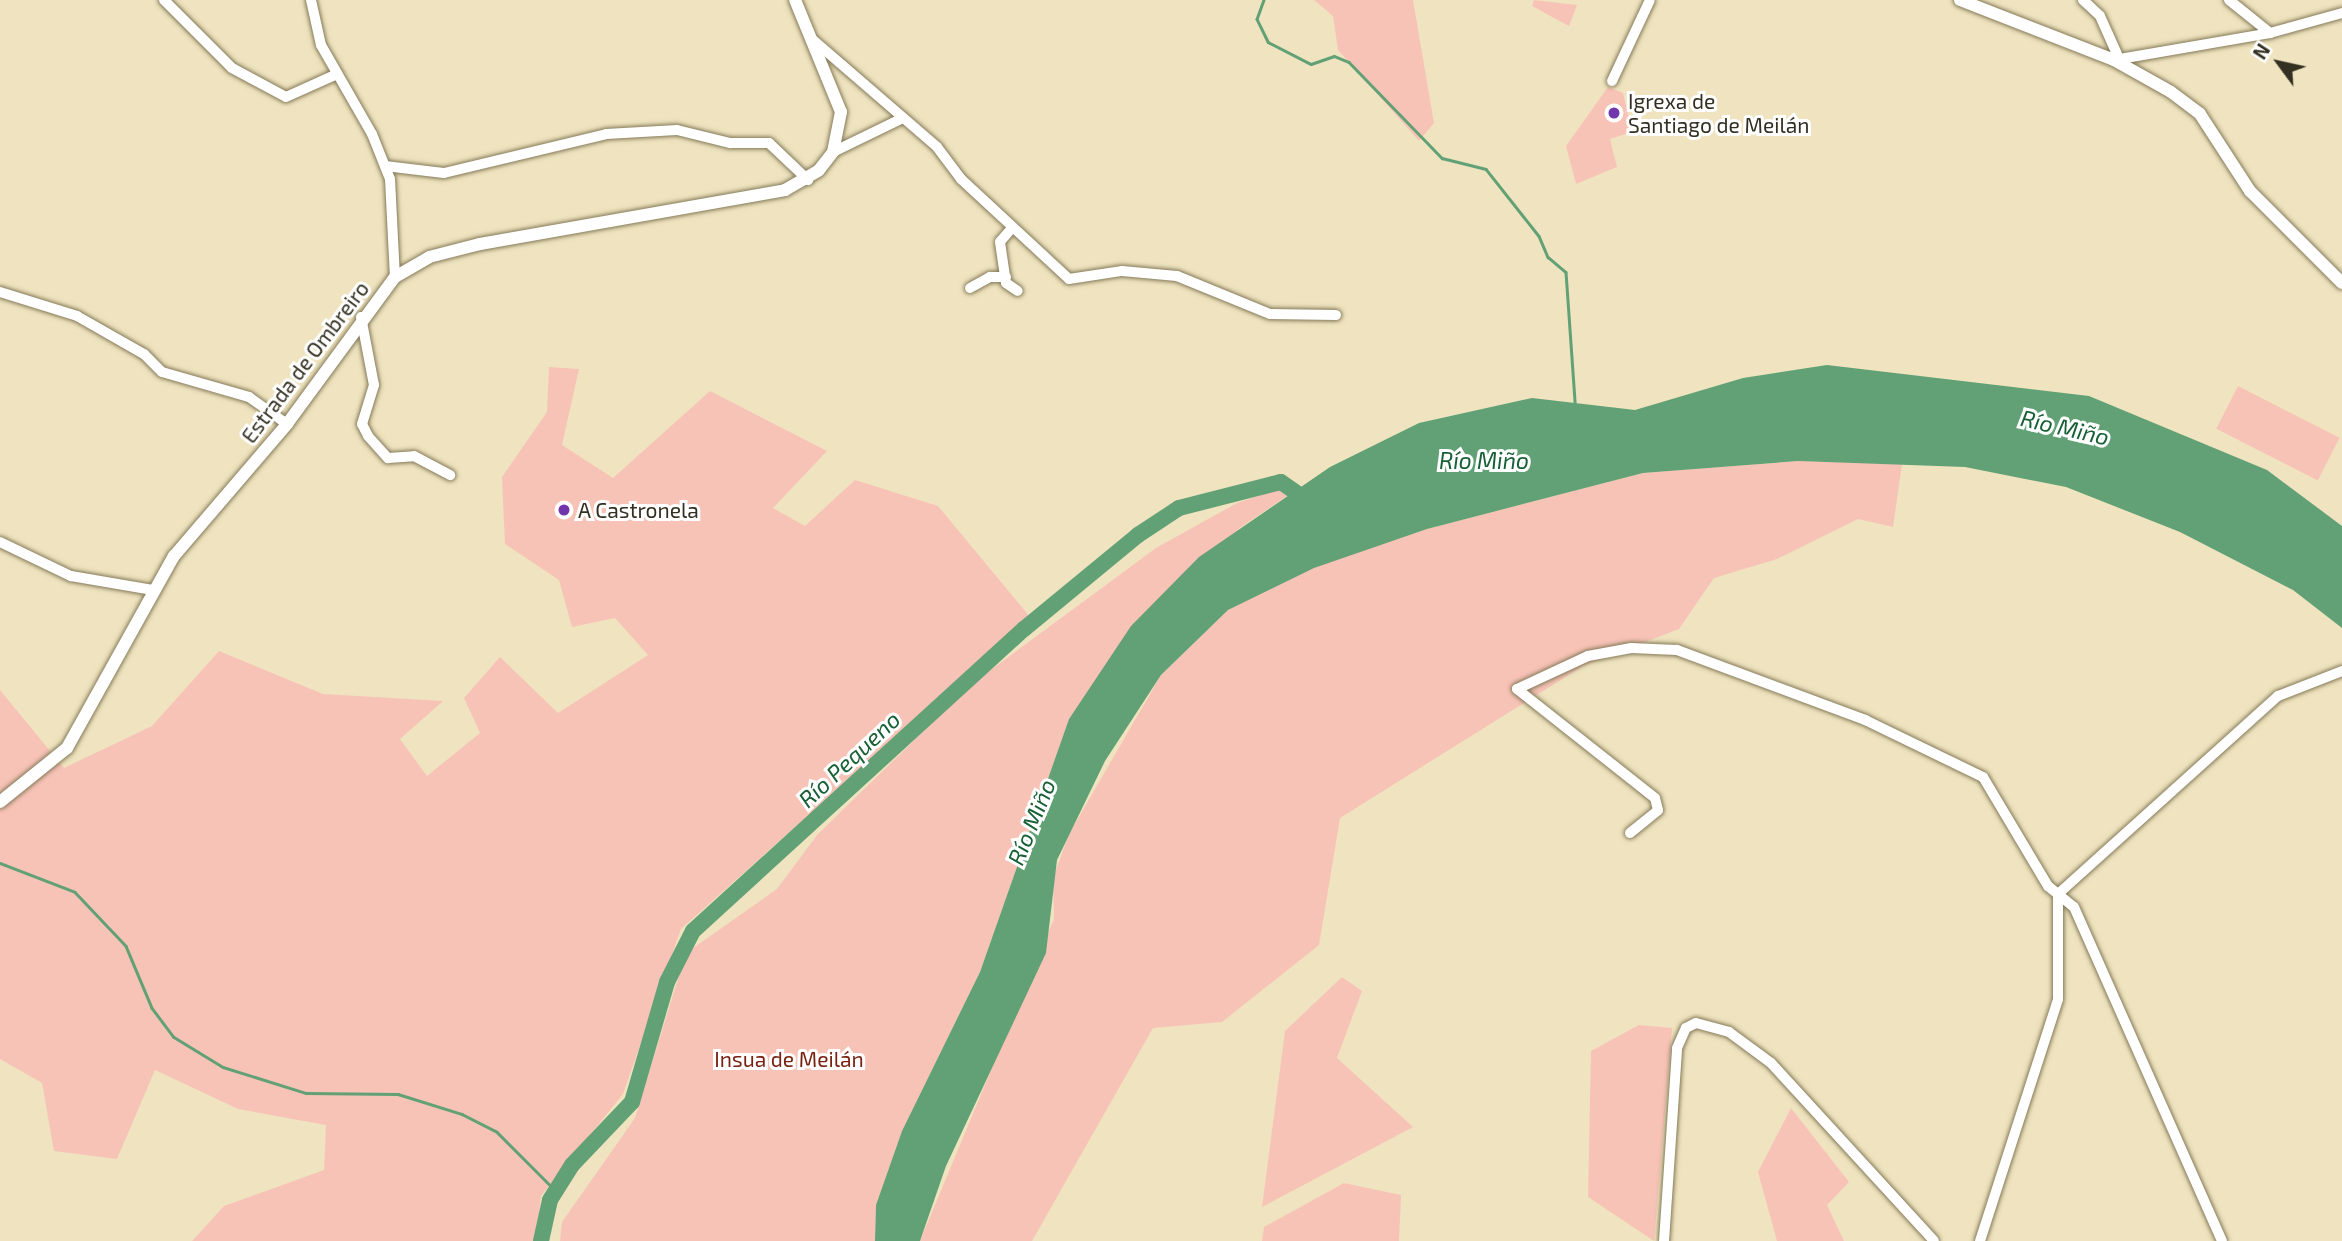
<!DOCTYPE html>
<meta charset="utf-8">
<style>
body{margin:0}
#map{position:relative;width:2342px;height:1241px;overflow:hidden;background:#efe4bf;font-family:"Exo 2",sans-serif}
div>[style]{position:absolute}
.green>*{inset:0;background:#f8c3b7;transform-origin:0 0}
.water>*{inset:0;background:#62a175}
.stream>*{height:2.5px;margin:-1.25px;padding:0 1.25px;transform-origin:1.25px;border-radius:1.25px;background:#62a175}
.river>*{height:16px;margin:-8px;padding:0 8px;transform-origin:8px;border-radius:8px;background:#62a175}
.roads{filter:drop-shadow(0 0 2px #857a59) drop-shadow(0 0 2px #857a59)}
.minor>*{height:10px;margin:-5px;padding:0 5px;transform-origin:5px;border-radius:5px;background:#fff}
.tertiary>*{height:12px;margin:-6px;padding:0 6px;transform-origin:6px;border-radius:6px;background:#fff}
.dots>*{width:19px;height:19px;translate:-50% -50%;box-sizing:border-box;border:4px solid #fff;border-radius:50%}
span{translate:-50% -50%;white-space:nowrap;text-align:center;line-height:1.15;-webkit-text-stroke:6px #fff;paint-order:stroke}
.poi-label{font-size:21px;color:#332f21}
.left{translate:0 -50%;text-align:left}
.street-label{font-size:21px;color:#332f21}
.park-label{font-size:21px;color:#792211}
.water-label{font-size:23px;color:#186035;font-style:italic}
.north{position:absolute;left:2244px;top:28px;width:70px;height:70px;-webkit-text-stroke:5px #fff;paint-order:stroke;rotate:303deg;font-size:19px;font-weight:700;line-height:28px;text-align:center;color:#332f21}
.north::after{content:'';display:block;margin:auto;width:24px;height:32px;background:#332f21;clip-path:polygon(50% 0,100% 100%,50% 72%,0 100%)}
</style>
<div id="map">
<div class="green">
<i style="clip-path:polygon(1314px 0,1413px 0,1434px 123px,1419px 141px,1338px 50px,1333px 16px)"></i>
<i style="clip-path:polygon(1534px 0,1577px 5px,1569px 26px,1532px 6px)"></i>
<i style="clip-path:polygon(1608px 87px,1623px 93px,1632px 132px,1610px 139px,1617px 167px,1576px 184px,1566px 146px)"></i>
<i style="clip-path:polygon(549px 367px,579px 369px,562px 445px,613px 478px,710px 391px,827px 451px,773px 508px,805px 526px,855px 480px,938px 506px,1030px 617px,681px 929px,623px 1094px,541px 1196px,536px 1241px,192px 1241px,224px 1206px,324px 1170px,326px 1125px,238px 1109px,155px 1070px,117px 1159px,54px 1151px,42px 1083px,0 1059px,0 690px,64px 768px,152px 726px,219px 651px,323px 694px,443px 701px,400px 739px,427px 776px,480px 733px,464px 698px,500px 657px,558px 713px,648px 655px,615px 618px,572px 627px,559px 580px,505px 544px,502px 477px,547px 412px)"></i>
<i style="left:2238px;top:386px;width:114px;height:48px;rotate:27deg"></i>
<i style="clip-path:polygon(1798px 461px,1902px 464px,1893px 527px,1858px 519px,1777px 559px,1714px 578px,1679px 629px,1583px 666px,1340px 818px,1319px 945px,1222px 1022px,1153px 1028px,1032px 1241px,920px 1241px,1054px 919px,1053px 878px,1069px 834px,1161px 675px,1228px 610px,1314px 567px,1427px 529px,1643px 473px)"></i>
<i style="clip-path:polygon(1283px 488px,1290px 494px,1241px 527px,1132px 626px,1069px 719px,980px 972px,902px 1131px,876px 1205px,875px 1241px,560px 1241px,562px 1222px,635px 1118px,686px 953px,777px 889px,817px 835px,973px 683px,1156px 548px,1237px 503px)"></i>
<i style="clip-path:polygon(1342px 977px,1362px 991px,1337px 1058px,1413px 1127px,1262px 1207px,1285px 1031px)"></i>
<i style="clip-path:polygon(1639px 1025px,1672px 1028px,1654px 1241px,1588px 1197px,1591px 1051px)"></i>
<i style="clip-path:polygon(1791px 1108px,1849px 1182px,1827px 1205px,1844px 1241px,1777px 1241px,1758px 1172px)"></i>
<i style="clip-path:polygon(1344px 1183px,1401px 1195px,1399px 1241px,1262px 1241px,1264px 1227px)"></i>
</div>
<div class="water">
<i style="clip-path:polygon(1827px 365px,2089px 396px,2267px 470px,2342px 526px,2342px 628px,2293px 590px,2180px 532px,2066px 487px,1965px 467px,1798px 461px,1643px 473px,1427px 529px,1314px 568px,1228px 610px,1161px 675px,1105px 761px,1057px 860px,1046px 953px,946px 1166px,920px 1241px,875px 1241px,876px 1205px,902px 1131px,980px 972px,1069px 719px,1131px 626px,1199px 557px,1330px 467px,1419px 423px,1532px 398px,1635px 410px,1743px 378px)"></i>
</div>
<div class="stream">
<i style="left:1264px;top:0;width:20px;rotate:110deg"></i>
<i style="left:1257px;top:19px;width:25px;rotate:64deg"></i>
<i style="left:1268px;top:42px;width:48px;rotate:27.1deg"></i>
<i style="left:1311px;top:64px;width:24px;rotate:-19deg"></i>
<i style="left:1334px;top:56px;width:16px;rotate:22deg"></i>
<i style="left:1349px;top:62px;width:134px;rotate:45.9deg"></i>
<i style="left:1442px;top:158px;width:45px;rotate:14deg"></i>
<i style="left:1486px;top:169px;width:85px;rotate:51.7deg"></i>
<i style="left:1539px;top:236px;width:23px;rotate:67deg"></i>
<i style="left:1548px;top:257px;width:23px;rotate:40deg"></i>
<i style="left:1566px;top:272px;width:130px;rotate:86deg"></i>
<i style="left:0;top:863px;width:80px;rotate:21.1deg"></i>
<i style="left:75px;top:892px;width:74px;rotate:46.6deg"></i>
<i style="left:126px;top:946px;width:67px;rotate:67.2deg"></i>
<i style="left:152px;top:1008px;width:36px;rotate:53deg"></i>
<i style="left:174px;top:1037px;width:57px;rotate:31.5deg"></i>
<i style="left:223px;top:1067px;width:87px;rotate:17.4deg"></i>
<i style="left:306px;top:1093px;width:92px;rotate:0.6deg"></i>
<i style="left:398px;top:1094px;width:67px;rotate:17.4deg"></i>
<i style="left:462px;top:1114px;width:39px;rotate:27deg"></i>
<i style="left:497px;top:1132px;width:83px;rotate:45deg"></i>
</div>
<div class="river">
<i style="left:541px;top:1241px;width:42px;rotate:-77.6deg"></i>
<i style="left:550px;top:1200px;width:41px;rotate:-57.8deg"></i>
<i style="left:572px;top:1165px;width:87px;rotate:-46.4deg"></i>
<i style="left:632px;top:1102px;width:125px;rotate:-73.7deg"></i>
<i style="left:667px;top:982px;width:57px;rotate:-63deg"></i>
<i style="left:693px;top:931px;width:448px;rotate:-42.4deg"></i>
<i style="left:1024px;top:629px;width:148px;rotate:-39.5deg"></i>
<i style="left:1138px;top:535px;width:49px;rotate:-33.4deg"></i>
<i style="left:1179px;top:508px;width:105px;rotate:-14.3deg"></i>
<i style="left:1281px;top:482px;width:39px;rotate:35deg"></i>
</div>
<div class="roads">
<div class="minor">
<i style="left:164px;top:0;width:96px;rotate:45deg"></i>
<i style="left:232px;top:68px;width:61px;rotate:28.2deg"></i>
<i style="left:286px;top:97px;width:54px;rotate:-24.2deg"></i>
<i style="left:311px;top:0;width:46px;rotate:77.5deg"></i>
<i style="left:321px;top:45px;width:103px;rotate:60.2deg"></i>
<i style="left:372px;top:134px;width:48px;rotate:68.2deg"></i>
<i style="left:390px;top:179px;width:98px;rotate:87.1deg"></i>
<i style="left:2083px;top:0;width:23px;rotate:43deg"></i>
<i style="left:2100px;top:16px;width:42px;rotate:65.9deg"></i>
<i style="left:2229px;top:0;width:53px;rotate:38.8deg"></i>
<i style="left:812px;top:39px;width:165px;rotate:40.8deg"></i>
<i style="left:937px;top:147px;width:40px;rotate:53deg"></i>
<i style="left:961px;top:179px;width:147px;rotate:42.8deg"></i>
<i style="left:1069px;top:279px;width:54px;rotate:-8.6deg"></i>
<i style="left:1122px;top:271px;width:55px;rotate:5.2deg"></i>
<i style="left:1177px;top:276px;width:100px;rotate:22.2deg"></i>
<i style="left:1270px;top:314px;width:66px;rotate:0.9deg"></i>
<i style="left:2114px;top:60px;width:158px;rotate:-9.8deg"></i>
<i style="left:2270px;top:33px;width:75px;rotate:-15.5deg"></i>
<i style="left:1612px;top:81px;width:89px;rotate:-64.9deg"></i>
<i style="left:833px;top:152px;width:76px;rotate:-25.9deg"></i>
<i style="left:385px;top:166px;width:59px;rotate:6.8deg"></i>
<i style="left:444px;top:173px;width:167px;rotate:-13.5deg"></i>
<i style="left:606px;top:134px;width:71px;rotate:-3.2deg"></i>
<i style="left:677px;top:130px;width:55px;rotate:13.8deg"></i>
<i style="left:730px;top:143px;width:39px"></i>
<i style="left:769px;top:143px;width:54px;rotate:43.5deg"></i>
<i style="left:1012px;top:228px;width:18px;rotate:131deg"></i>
<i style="left:1000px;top:242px;width:41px;rotate:81.7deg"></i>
<i style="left:1006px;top:283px;width:14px;rotate:34deg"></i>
<i style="left:970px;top:288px;width:23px;rotate:-29deg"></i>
<i style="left:990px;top:277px;width:16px"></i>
<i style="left:0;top:292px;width:81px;rotate:17.3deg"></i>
<i style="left:77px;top:316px;width:77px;rotate:29.6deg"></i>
<i style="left:144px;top:354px;width:25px;rotate:45deg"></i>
<i style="left:162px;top:372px;width:91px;rotate:16deg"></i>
<i style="left:249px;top:397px;width:47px;rotate:35.4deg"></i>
<i style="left:361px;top:317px;width:69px;rotate:79.2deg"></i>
<i style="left:374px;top:385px;width:41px;rotate:107.1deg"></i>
<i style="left:362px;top:424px;width:13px;rotate:63deg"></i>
<i style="left:368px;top:436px;width:30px;rotate:48deg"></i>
<i style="left:388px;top:458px;width:26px;rotate:-4deg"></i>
<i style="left:414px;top:456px;width:41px;rotate:27.8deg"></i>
<i style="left:0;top:542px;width:79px;rotate:25.6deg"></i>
<i style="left:71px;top:576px;width:83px;rotate:9.7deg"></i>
<i style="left:1630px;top:833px;width:36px;rotate:-39deg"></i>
<i style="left:1658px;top:810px;width:12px;rotate:-104deg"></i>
<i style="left:1655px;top:798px;width:176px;rotate:-141.7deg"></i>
<i style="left:1517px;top:689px;width:78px;rotate:-24.9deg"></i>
<i style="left:1588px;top:656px;width:44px;rotate:-10.5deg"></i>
<i style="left:1631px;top:648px;width:46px;rotate:2.5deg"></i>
<i style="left:1677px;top:650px;width:201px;rotate:20.4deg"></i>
<i style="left:1865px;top:720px;width:131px;rotate:25.8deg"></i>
<i style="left:1983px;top:777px;width:127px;rotate:59.2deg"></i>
<i style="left:2048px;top:886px;width:33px;rotate:39deg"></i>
<i style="left:2074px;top:907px;width:365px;rotate:66.1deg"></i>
<i style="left:1664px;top:1241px;width:193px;rotate:-86.1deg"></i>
<i style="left:1677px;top:1048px;width:22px;rotate:-66deg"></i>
<i style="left:1686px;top:1028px;width:11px;rotate:-27deg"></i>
<i style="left:1696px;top:1023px;width:34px;rotate:15deg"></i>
<i style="left:1729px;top:1032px;width:52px;rotate:36.4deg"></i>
<i style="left:1771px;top:1063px;width:241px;rotate:47.5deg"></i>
<i style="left:1980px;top:1241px;width:254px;rotate:-72.1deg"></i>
<i style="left:2058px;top:999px;width:105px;rotate:-90deg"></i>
<i style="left:2058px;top:894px;width:296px;rotate:-42deg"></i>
<i style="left:2278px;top:696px;width:69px;rotate:-21.3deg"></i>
</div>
<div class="tertiary">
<i style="left:1960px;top:0;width:165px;rotate:21.3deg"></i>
<i style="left:2114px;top:60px;width:65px;rotate:29.3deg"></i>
<i style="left:2171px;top:92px;width:36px;rotate:37deg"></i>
<i style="left:2200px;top:114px;width:92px;rotate:57deg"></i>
<i style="left:2250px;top:191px;width:130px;rotate:45deg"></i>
<i style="left:0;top:802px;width:86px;rotate:-38.9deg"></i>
<i style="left:67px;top:748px;width:220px;rotate:-60.9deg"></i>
<i style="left:174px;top:556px;width:174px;rotate:-49.4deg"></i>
<i style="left:287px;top:424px;width:182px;rotate:-53.7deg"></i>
<i style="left:395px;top:277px;width:39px;rotate:-30deg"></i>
<i style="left:429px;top:257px;width:53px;rotate:-14.3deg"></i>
<i style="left:480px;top:244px;width:310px;rotate:-10deg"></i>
<i style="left:785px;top:190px;width:39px;rotate:-30deg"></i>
<i style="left:819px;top:170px;width:23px;rotate:-52deg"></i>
<i style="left:833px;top:152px;width:41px;rotate:-78.7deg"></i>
<i style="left:841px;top:112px;width:121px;rotate:-112.3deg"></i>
</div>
</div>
<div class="dots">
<i style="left:1614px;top:113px;background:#7136ac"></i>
<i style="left:564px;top:510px;background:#7136ac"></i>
</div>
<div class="poi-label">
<span class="left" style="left:1628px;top:113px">Igrexa de<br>Santiago de Meilán</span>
<span class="left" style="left:578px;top:510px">A Castronela</span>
</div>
<div class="street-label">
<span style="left:305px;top:362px;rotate:-53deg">Estrada de Ombreiro</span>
</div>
<div class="park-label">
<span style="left:789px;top:1059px">Insua de Meilán</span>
</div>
<div class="water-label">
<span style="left:2065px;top:427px;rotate:13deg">Río Miño</span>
<span style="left:1484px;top:460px">Río Miño</span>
<span style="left:849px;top:759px;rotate:-43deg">Río Pequeno</span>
<span style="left:1031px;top:822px;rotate:-68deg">Río Miño</span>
</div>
<div class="north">N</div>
</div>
